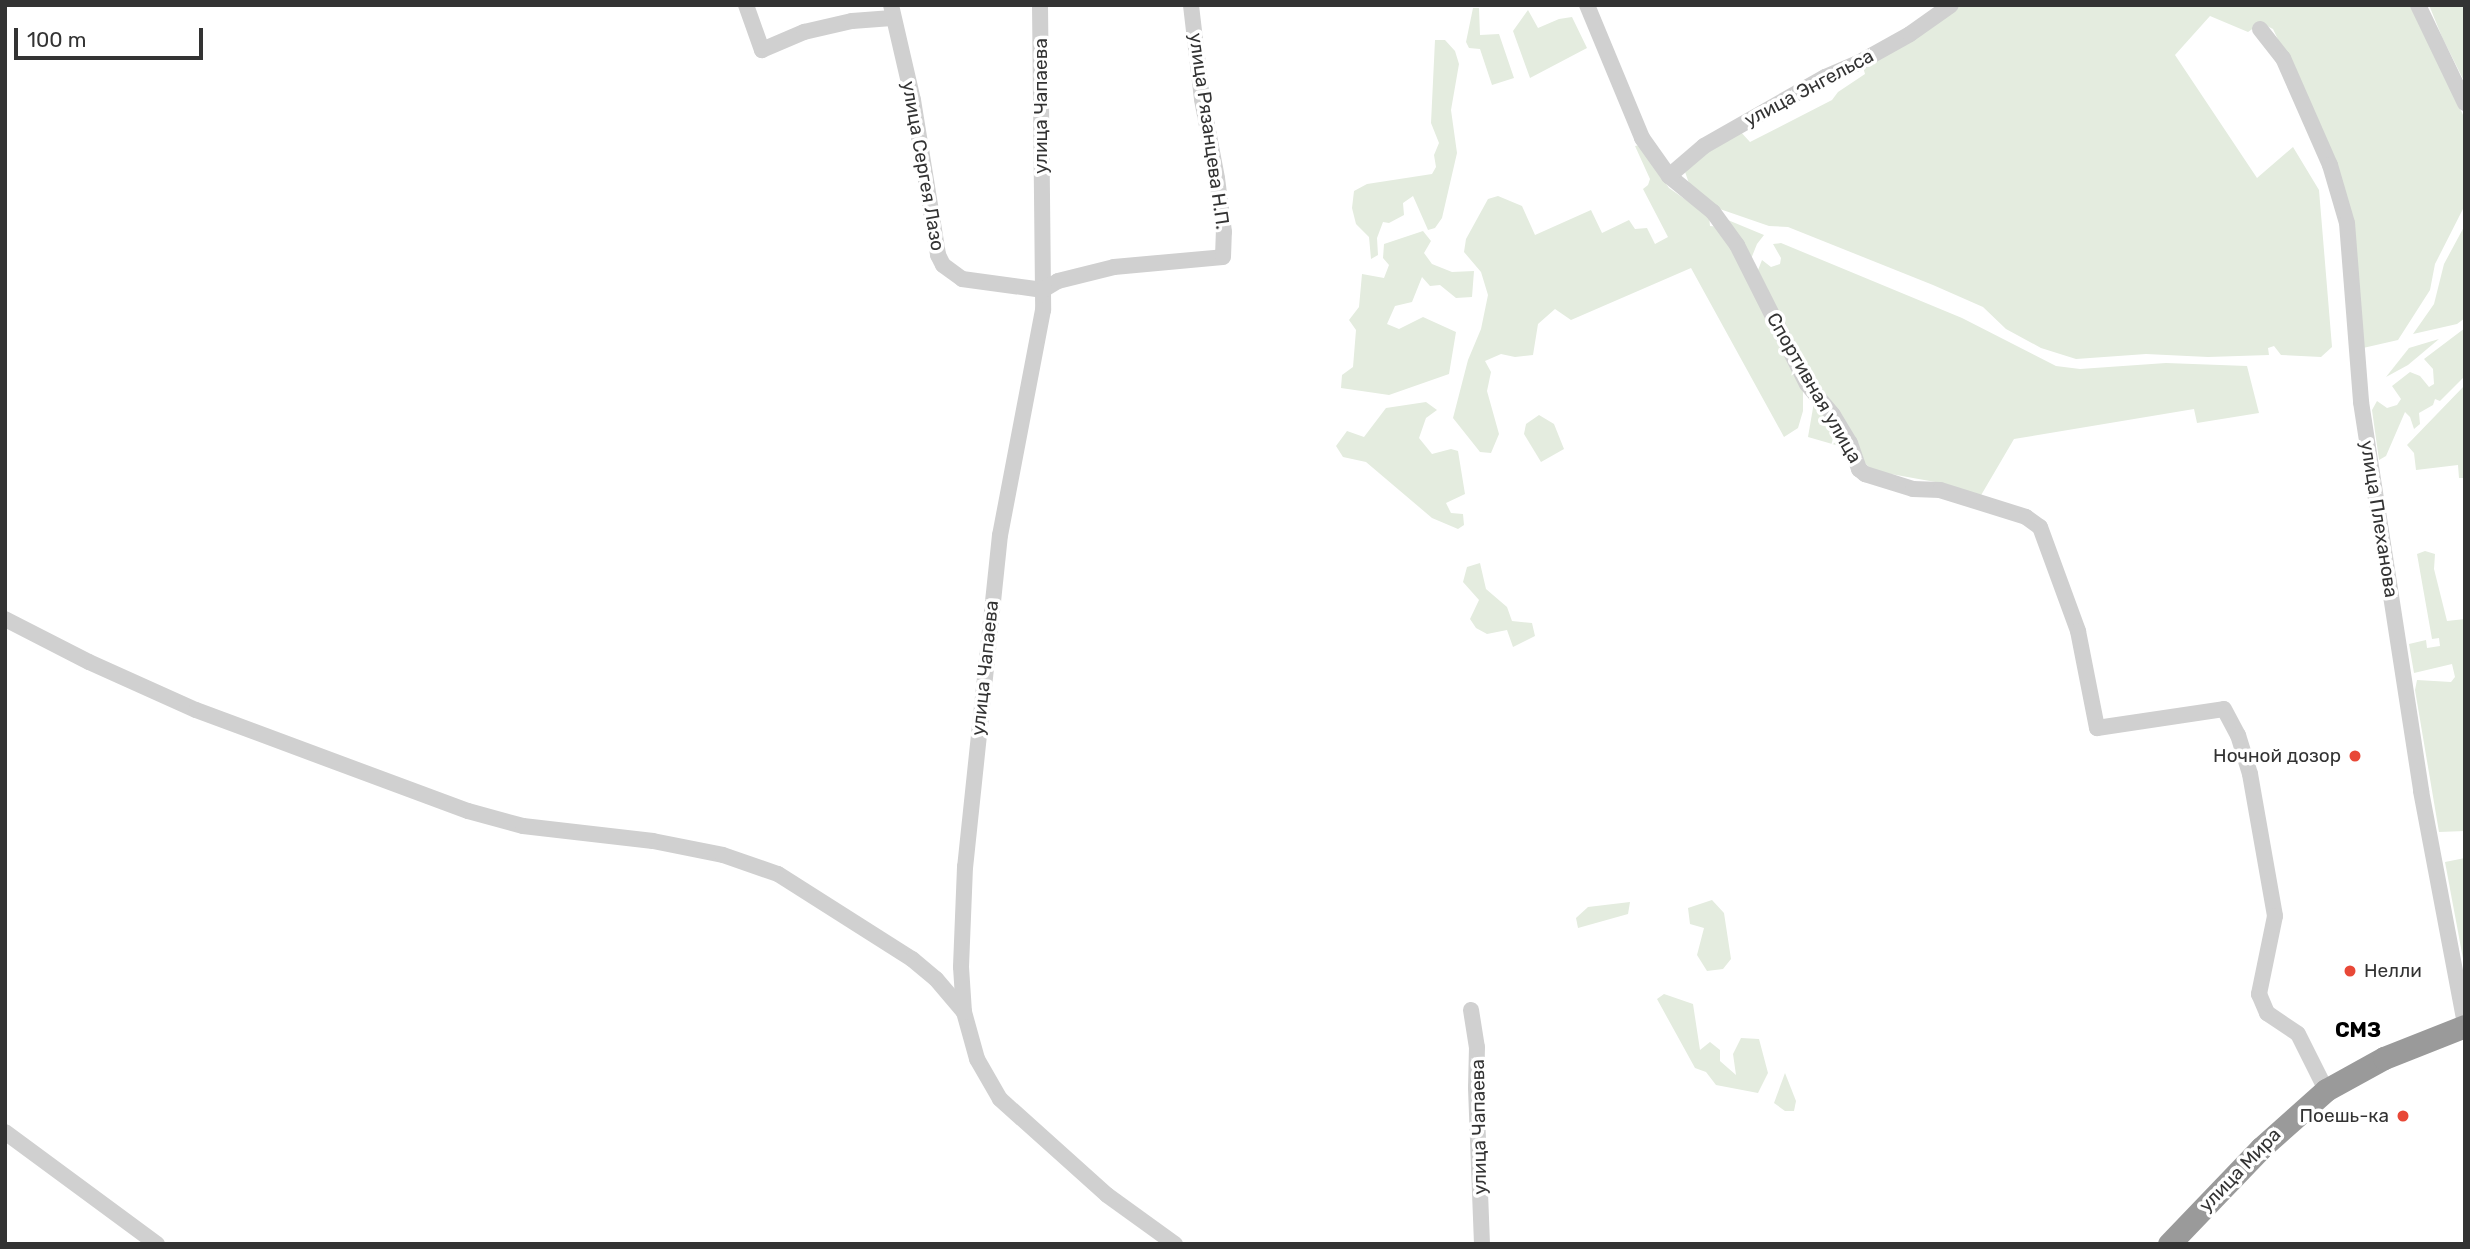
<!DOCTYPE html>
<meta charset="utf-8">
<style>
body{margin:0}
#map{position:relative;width:2470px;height:1249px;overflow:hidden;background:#fff;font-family:Rubik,sans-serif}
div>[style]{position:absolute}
.green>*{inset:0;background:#e4ecdf}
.minor>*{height:16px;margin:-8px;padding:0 8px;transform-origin:8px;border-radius:8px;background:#d0d0d0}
.highway>*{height:23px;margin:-11.5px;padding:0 11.5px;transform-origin:11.5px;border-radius:11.5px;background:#9a9a9a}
.dots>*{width:19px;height:19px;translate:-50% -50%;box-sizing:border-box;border:4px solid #fff;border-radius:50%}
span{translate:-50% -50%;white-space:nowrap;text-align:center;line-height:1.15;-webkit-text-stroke:7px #fff;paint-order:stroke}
.street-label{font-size:19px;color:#333}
.poi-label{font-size:19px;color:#333}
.right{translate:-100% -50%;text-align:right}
.left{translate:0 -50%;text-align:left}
.neighbourhood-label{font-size:21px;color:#000;font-weight:700}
.frame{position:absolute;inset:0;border:7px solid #333;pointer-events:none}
.scale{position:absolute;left:14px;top:28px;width:189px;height:32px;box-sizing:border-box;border:4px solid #333;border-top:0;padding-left:9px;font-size:21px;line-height:24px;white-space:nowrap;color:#333;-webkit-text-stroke:5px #fff;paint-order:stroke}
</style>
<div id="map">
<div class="green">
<i style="clip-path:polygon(1959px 5px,2410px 5px,2465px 119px,2465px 205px,2435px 264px,2430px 290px,2398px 340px,2363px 348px,2324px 135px,2273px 29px,2261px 23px,2248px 32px,2210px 16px,2175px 55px,2257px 178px,2293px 147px,2319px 190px,2332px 347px,2321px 357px,2281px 355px,2274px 346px,2268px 348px,2269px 355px,2208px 357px,2146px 354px,2076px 359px,2041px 348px,2006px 329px,1983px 307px,1933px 285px,1788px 227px,1769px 226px,1714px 207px,1691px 189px,1684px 169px,1739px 130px,1750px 142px,1832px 100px,1838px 92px,1865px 74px,1863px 67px)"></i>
<i style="clip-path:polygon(2429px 5px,2465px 5px,2465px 83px,2442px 37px)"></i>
<i style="clip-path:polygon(1473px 8px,1479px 8px,1480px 35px,1499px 34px,1514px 78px,1492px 85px,1480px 49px,1469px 48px,1466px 42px)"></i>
<i style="clip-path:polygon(1528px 10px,1538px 28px,1559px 19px,1572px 17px,1587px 48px,1530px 78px,1513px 31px)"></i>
<i style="clip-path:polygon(1435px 40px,1445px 40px,1455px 51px,1459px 64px,1451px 110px,1457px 153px,1442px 218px,1435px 228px,1428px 230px,1413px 196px,1403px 203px,1404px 215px,1389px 223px,1383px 222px,1377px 238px,1378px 255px,1371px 259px,1369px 237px,1356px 224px,1352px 208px,1354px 191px,1367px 184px,1432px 174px,1436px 167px,1434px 155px,1439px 143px,1431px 123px)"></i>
<i style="clip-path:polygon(1640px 145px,1669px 188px,1709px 216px,1710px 226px,1720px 227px,1803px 386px,1803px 411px,1798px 428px,1784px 437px,1691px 268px,1571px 320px,1555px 309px,1538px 324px,1533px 355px,1515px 357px,1501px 354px,1485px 361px,1491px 372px,1487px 391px,1499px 434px,1491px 453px,1480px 452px,1453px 418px,1468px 360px,1481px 329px,1488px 295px,1481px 272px,1464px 252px,1466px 239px,1488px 199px,1498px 196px,1522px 206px,1535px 235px,1591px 210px,1602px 233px,1629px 220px,1635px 229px,1647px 228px,1655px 244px,1668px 237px,1643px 189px,1648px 185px,1650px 179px,1635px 146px)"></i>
<i style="clip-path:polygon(1723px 218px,1764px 235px,1757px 244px,1749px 264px)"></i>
<i style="clip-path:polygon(2465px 225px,2465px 318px,2457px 324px,2413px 334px,2434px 304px,2444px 264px)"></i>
<i style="clip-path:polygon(1423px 231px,1431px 241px,1424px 253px,1432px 264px,1452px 272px,1474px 271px,1472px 297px,1456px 298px,1440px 285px,1430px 286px,1422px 277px,1412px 302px,1395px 306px,1387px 324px,1399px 329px,1423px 317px,1456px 332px,1449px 374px,1389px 395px,1341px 388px,1342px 375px,1353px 367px,1356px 330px,1349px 320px,1359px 307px,1362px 274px,1384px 278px,1389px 265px,1383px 258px,1384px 244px)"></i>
<i style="clip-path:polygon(1781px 243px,1962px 318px,2056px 366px,2080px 369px,2166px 363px,2247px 366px,2259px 413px,2197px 423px,2194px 409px,2014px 439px,1980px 497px,1941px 483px,1874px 471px,1861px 460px,1809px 379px,1758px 270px,1762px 260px,1771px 267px,1780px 264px,1781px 258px,1773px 244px)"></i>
<i style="clip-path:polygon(2465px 328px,2465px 376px,2440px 401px,2435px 399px,2433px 405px,2419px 413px,2420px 424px,2414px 429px,2410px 417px,2405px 412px,2386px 456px,2379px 460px,2372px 410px,2377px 401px,2387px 408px,2397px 405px,2401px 399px,2392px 386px,2410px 372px,2420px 376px,2429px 387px,2434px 384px,2433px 369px,2424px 359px)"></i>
<i style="clip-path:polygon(2439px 339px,2408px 365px,2386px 377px,2409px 348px)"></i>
<i style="clip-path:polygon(2465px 385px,2465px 478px,2459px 478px,2458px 465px,2416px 470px,2414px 453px,2407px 445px)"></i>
<i style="clip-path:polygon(1426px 402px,1437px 410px,1426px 418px,1419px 438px,1432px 454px,1451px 449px,1458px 451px,1465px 494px,1446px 503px,1451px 513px,1463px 514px,1464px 525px,1458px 529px,1432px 518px,1366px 462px,1343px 457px,1336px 446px,1347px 431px,1364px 437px,1386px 408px)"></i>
<i style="clip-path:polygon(1814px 402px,1822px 408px,1846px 448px,1808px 437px)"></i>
<i style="clip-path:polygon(1539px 415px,1554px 424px,1564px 449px,1541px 462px,1524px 434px,1526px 424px)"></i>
<i style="clip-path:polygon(2425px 551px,2435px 554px,2434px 569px,2447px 621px,2465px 619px,2465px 831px,2439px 832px,2415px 690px,2417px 680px,2451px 682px,2455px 677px,2452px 664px,2414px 673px,2409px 644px,2426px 640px,2427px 648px,2440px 646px,2439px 638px,2432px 639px,2417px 554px)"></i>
<i style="clip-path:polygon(1480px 563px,1486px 589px,1507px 607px,1512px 621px,1532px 623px,1535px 636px,1513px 647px,1507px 630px,1487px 634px,1476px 628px,1470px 619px,1479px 600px,1463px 582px,1467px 567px)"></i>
<i style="clip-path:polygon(2465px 858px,2465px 963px,2464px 964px,2445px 862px)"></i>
<i style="clip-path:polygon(1712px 900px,1724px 913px,1731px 959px,1723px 969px,1707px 971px,1697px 955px,1704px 928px,1690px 924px,1688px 908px)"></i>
<i style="clip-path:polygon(1630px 902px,1628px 914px,1578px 928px,1576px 918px,1588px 907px)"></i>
<i style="clip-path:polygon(1664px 994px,1693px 1004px,1700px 1050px,1710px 1042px,1720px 1050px,1720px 1061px,1736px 1075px,1733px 1054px,1741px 1038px,1759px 1039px,1768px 1073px,1758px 1093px,1716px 1085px,1706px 1072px,1695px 1068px,1657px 999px)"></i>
<i style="clip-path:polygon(1785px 1073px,1796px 1101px,1794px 1111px,1785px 1111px,1774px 1103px)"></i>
</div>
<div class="minor">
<i style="left:746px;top:5px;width:48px;rotate:70.4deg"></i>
<i style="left:762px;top:50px;width:46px;rotate:-23.2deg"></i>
<i style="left:804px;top:32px;width:49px;rotate:-12.9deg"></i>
<i style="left:852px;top:21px;width:40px;rotate:-4.3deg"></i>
<i style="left:891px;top:5px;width:98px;rotate:77deg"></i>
<i style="left:913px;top:100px;width:157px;rotate:80.8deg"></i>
<i style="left:938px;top:255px;width:11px;rotate:63deg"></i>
<i style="left:943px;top:265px;width:24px;rotate:36deg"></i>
<i style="left:962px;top:279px;width:82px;rotate:7.7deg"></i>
<i style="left:1040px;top:5px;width:305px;rotate:89.4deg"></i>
<i style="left:1043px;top:310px;width:229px;rotate:100.8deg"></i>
<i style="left:1000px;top:535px;width:334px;rotate:96deg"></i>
<i style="left:965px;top:867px;width:100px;rotate:92.3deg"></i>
<i style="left:961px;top:967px;width:45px;rotate:86.2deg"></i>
<i style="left:964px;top:1012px;width:49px;rotate:74.5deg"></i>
<i style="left:977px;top:1059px;width:46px;rotate:60.1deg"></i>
<i style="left:1000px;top:1099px;width:144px;rotate:41.9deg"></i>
<i style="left:1107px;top:1195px;width:84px;rotate:35.8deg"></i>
<i style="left:1587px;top:5px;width:144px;rotate:67.5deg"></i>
<i style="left:1642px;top:138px;width:47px;rotate:54.6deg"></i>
<i style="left:1669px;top:176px;width:57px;rotate:39.3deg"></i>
<i style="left:1713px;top:212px;width:41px;rotate:54deg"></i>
<i style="left:1737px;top:245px;width:156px;rotate:63.3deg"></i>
<i style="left:1807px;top:384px;width:40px;rotate:50deg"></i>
<i style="left:1833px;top:415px;width:33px;rotate:59deg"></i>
<i style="left:1850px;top:443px;width:28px;rotate:71deg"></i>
<i style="left:1859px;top:469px;width:8px;rotate:40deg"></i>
<i style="left:1865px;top:474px;width:50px;rotate:17.4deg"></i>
<i style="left:1913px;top:489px;width:27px;rotate:2deg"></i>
<i style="left:1940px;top:490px;width:90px;rotate:17.4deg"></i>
<i style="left:2026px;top:517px;width:17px;rotate:36deg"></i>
<i style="left:2040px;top:527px;width:111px;rotate:69.9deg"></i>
<i style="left:2078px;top:631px;width:99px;rotate:78.9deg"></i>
<i style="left:2097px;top:728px;width:128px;rotate:-8.5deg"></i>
<i style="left:2224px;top:709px;width:30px;rotate:62deg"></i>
<i style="left:2238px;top:735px;width:41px;rotate:72.9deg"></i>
<i style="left:2250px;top:774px;width:144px;rotate:80deg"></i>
<i style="left:2275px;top:916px;width:80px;rotate:101.6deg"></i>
<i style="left:2259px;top:994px;width:21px;rotate:67deg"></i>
<i style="left:2267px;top:1013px;width:37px;rotate:34deg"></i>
<i style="left:2298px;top:1034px;width:63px;rotate:63.4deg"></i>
<i style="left:2418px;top:5px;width:109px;rotate:64.4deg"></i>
<i style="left:2260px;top:29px;width:37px;rotate:52deg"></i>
<i style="left:2283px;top:58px;width:117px;rotate:66.3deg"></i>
<i style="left:2330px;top:165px;width:60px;rotate:73.7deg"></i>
<i style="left:2347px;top:223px;width:180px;rotate:85.5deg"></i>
<i style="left:2361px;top:402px;width:394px;rotate:81.2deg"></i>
<i style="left:2421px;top:791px;width:237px;rotate:79.3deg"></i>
<i style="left:1669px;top:176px;width:46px;rotate:-40.6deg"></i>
<i style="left:1704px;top:146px;width:139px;rotate:-29.7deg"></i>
<i style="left:1825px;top:77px;width:38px;rotate:-23deg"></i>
<i style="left:1860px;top:62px;width:57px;rotate:-29.2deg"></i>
<i style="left:1910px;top:34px;width:50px;rotate:-35.3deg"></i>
<i style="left:1043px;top:290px;width:17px;rotate:-31deg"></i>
<i style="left:1058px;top:281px;width:58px;rotate:-14deg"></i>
<i style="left:1114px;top:267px;width:109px;rotate:-5.2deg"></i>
<i style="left:1223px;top:257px;width:25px;rotate:-88deg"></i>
<i style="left:1224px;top:232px;width:54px;rotate:-97.4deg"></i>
<i style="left:1217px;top:178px;width:80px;rotate:-100.8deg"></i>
<i style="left:1202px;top:99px;width:95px;rotate:-96.7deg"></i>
<i style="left:5px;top:619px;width:94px;rotate:27.1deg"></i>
<i style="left:89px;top:662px;width:117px;rotate:24.2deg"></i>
<i style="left:196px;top:710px;width:290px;rotate:20.4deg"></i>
<i style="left:468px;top:811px;width:57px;rotate:15.3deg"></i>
<i style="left:523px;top:826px;width:131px;rotate:6.6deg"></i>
<i style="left:653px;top:841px;width:71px;rotate:11.3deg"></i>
<i style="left:723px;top:855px;width:58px;rotate:19.1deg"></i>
<i style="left:778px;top:874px;width:159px;rotate:32.4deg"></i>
<i style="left:912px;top:959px;width:31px;rotate:40deg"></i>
<i style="left:936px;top:979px;width:43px;rotate:49.7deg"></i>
<i style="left:1471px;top:1010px;width:37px;rotate:81deg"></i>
<i style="left:1477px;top:1047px;width:41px;rotate:91.4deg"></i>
<i style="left:1476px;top:1088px;width:156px;rotate:87.8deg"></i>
<i style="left:5px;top:1132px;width:189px;rotate:36.4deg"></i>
</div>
<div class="highway">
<i style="left:2169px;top:1244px;width:133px;rotate:-46.2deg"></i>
<i style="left:2261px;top:1148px;width:87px;rotate:-41.7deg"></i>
<i style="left:2326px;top:1090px;width:66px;rotate:-28.9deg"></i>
<i style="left:2384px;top:1058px;width:87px;rotate:-21.6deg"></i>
</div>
<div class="dots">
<i style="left:2355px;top:756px;background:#e84837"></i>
<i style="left:2350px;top:971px;background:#e84837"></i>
<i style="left:2403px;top:1116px;background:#e84837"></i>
</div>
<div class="street-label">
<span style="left:1809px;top:88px;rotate:-28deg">улица Энгельса</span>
<span style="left:1041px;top:106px;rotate:-90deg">улица Чапаева</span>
<span style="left:1209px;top:131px;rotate:82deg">улица Рязанцева Н.П.</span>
<span style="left:923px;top:166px;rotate:80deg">улица Сергея Лазо</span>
<span style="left:1814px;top:388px;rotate:60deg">Спортивная улица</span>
<span style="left:2379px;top:519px;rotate:81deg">улица Плеханова</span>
<span style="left:985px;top:668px;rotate:-84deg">улица Чапаева</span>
<span style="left:1479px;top:1127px;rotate:-91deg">улица Чапаева</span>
<span style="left:2240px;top:1170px;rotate:-46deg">улица Мира</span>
</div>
<div class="poi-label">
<span class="right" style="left:2341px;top:756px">Ночной дозор</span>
<span class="left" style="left:2364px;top:971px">Нелли</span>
<span class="right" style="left:2389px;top:1116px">Поешь-ка</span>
</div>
<div class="neighbourhood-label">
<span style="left:2358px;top:1030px">СМЗ</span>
</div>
<div class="frame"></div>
<div class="scale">100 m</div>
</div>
